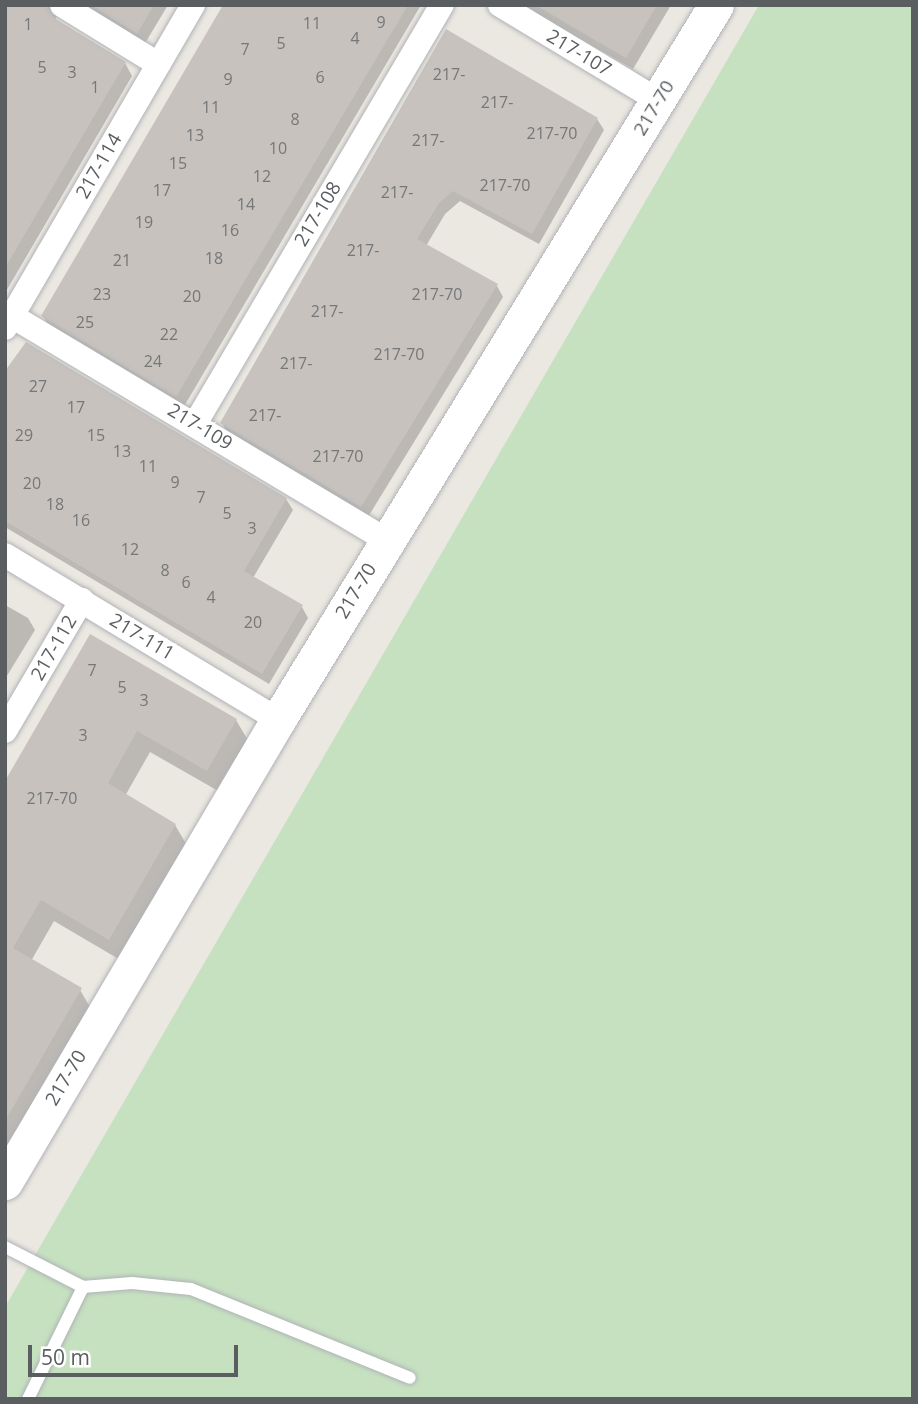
<!DOCTYPE html>
<style>
body{margin:0}
#map{position:relative;width:918px;height:1404px;overflow:hidden;background:#ebe7e1;font-family:"Open Sans",sans-serif}
div>[style]{position:absolute}
.green>*{inset:0;background:#c6e1c0}
.shadow>*{inset:0;background:#0003}
.building>*{inset:0;background:#c7c2be}
.roads{filter:drop-shadow(0 0 2px #afb3b6) drop-shadow(0 0 2px #afb3b6)}
.lane>*{height:12px;margin:-6px;padding:0 6px;transform-origin:6px;border-radius:6px;background:#fff}
.street>*{height:24px;margin:-12px;padding:0 12px;transform-origin:12px;border-radius:12px;background:#fff}
.secondary>*{height:35px;margin:-17.5px;padding:0 17.5px;transform-origin:17.5px;border-radius:17.5px;background:#fff}
span{translate:-50% -50%;white-space:nowrap;text-align:center;line-height:1.15;-webkit-text-stroke:5px #fff;paint-order:stroke}
.number-label{font-size:16px;color:#757778}
.number-label span{-webkit-text-stroke-width:0}
.street-label{font-size:19px;color:#5a5e61}
.frame{position:absolute;inset:0;border:7px solid #5a5e61;pointer-events:none}
.scale{position:absolute;left:28px;top:1345px;width:210px;height:32px;box-sizing:border-box;border:4px solid #5a5e61;border-top:0;padding-left:9px;font-size:21px;line-height:24px;white-space:nowrap;color:#5a5e61;-webkit-text-stroke:5px #fff;paint-order:stroke}
</style>
<div id="map">
<div class="green">
<i style="clip-path:polygon(759px 5px,913px 5px,913px 1399px,5px 1399px,5px 1307px)"></i>
</div>
<div class="shadow">
<i style="clip-path:polygon(5px 5px,61px 5px,55px 20px,125px 63px,132px 76px,5px 293px)"></i>
<i style="clip-path:polygon(79px 5px,168px 5px,144px 45px)"></i>
<i style="clip-path:polygon(225px 5px,421px 5px,183px 408px,50px 328px,43px 316px)"></i>
<i style="clip-path:polygon(521px 5px,671px 5px,633px 69px)"></i>
<i style="clip-path:polygon(447px 31px,597px 119px,604px 130px,539px 244px,460px 201px,445px 214px,426px 246px,497px 286px,503px 297px,368px 517px,228px 434px,222px 423px)"></i>
<i style="clip-path:polygon(5px 379px,286px 499px,293px 510px,253px 578px,302px 607px,308px 618px,269px 684px,5px 527px)"></i>
<i style="clip-path:polygon(5px 605px,28px 618px,35px 630px,5px 679px)"></i>
<i style="clip-path:polygon(91px 637px,236px 720px,249px 742px,220px 792px,150px 752px,125px 796px,175px 825px,188px 847px,122px 961px,54px 921px,31px 961px,80px 990px,93px 1012px,5px 1165px,5px 785px)"></i>
</div>
<div class="building">
<i style="clip-path:polygon(5px 5px,47px 5px,54px 18px,126px 62px,5px 268px)"></i>
<i style="clip-path:polygon(91px 5px,154px 5px,137px 34px)"></i>
<i style="clip-path:polygon(223px 5px,408px 5px,176px 397px,41px 316px)"></i>
<i style="clip-path:polygon(535px 5px,657px 5px,626px 58px)"></i>
<i style="clip-path:polygon(446px 29px,598px 118px,532px 234px,453px 191px,439px 203px,417px 239px,498px 284px,361px 507px,220px 423px)"></i>
<i style="clip-path:polygon(26px 342px,287px 498px,244px 571px,303px 605px,262px 674px,5px 521px,5px 371px)"></i>
<i style="clip-path:polygon(90px 634px,237px 719px,207px 771px,137px 731px,108px 783px,176px 824px,109px 940px,41px 900px,25px 927px,13px 948px,82px 988px,5px 1121px,5px 781px)"></i>
</div>
<div class="roads">
<div class="lane">
<i style="left:5px;top:1247px;width:88px;rotate:27.1deg"></i>
<i style="left:83px;top:1287px;width:49px;rotate:-4.7deg"></i>
<i style="left:132px;top:1283px;width:59px;rotate:5.8deg"></i>
<i style="left:191px;top:1289px;width:236px;rotate:22.1deg"></i>
<i style="left:28px;top:1399px;width:125px;rotate:-63.8deg"></i>
</div>
<div class="street">
<i style="left:62px;top:5px;width:113px;rotate:31.6deg"></i>
<i style="left:500px;top:5px;width:186px;rotate:31.1deg"></i>
<i style="left:12px;top:316px;width:437px;rotate:30.9deg"></i>
<i style="left:5px;top:328px;width:374px;rotate:-59.8deg"></i>
<i style="left:195px;top:424px;width:486px;rotate:-59.5deg"></i>
<i style="left:5px;top:555px;width:319px;rotate:31.1deg"></i>
<i style="left:5px;top:731px;width:152px;rotate:-59.6deg"></i>
</div>
<div class="secondary">
<i style="left:5px;top:1182px;width:537px;rotate:-59.42deg"></i>
<i style="left:278px;top:720px;width:838px;rotate:-58.51deg"></i>
</div>
</div>
<div class="number-label">
<span style="left:381px;top:22px">9</span>
<span style="left:312px;top:23px">11</span>
<span style="left:28px;top:24px">1</span>
<span style="left:355px;top:38px">4</span>
<span style="left:281px;top:43px">5</span>
<span style="left:245px;top:49px">7</span>
<span style="left:42px;top:67px">5</span>
<span style="left:72px;top:72px">3</span>
<span style="left:449px;top:74px">217-</span>
<span style="left:320px;top:77px">6</span>
<span style="left:228px;top:79px">9</span>
<span style="left:95px;top:87px">1</span>
<span style="left:497px;top:102px">217-</span>
<span style="left:211px;top:107px">11</span>
<span style="left:295px;top:119px">8</span>
<span style="left:552px;top:133px">217-70</span>
<span style="left:195px;top:135px">13</span>
<span style="left:428px;top:140px">217-</span>
<span style="left:278px;top:148px">10</span>
<span style="left:178px;top:163px">15</span>
<span style="left:262px;top:176px">12</span>
<span style="left:505px;top:185px">217-70</span>
<span style="left:162px;top:190px">17</span>
<span style="left:397px;top:192px">217-</span>
<span style="left:246px;top:204px">14</span>
<span style="left:144px;top:222px">19</span>
<span style="left:230px;top:230px">16</span>
<span style="left:363px;top:250px">217-</span>
<span style="left:214px;top:258px">18</span>
<span style="left:122px;top:260px">21</span>
<span style="left:102px;top:294px">23</span>
<span style="left:437px;top:294px">217-70</span>
<span style="left:192px;top:296px">20</span>
<span style="left:327px;top:311px">217-</span>
<span style="left:85px;top:322px">25</span>
<span style="left:169px;top:334px">22</span>
<span style="left:399px;top:354px">217-70</span>
<span style="left:153px;top:361px">24</span>
<span style="left:296px;top:363px">217-</span>
<span style="left:38px;top:386px">27</span>
<span style="left:76px;top:407px">17</span>
<span style="left:265px;top:415px">217-</span>
<span style="left:24px;top:435px">29</span>
<span style="left:96px;top:435px">15</span>
<span style="left:122px;top:451px">13</span>
<span style="left:338px;top:456px">217-70</span>
<span style="left:148px;top:466px">11</span>
<span style="left:175px;top:482px">9</span>
<span style="left:32px;top:483px">20</span>
<span style="left:201px;top:497px">7</span>
<span style="left:55px;top:504px">18</span>
<span style="left:227px;top:513px">5</span>
<span style="left:81px;top:520px">16</span>
<span style="left:252px;top:528px">3</span>
<span style="left:130px;top:549px">12</span>
<span style="left:165px;top:570px">8</span>
<span style="left:186px;top:582px">6</span>
<span style="left:211px;top:597px">4</span>
<span style="left:253px;top:622px">20</span>
<span style="left:92px;top:670px">7</span>
<span style="left:122px;top:687px">5</span>
<span style="left:144px;top:700px">3</span>
<span style="left:83px;top:735px">3</span>
<span style="left:52px;top:798px">217-70</span>
</div>
<div class="street-label">
<span style="left:579px;top:53px;rotate:31deg">217-107</span>
<span style="left:654px;top:108px;rotate:-59deg">217-70</span>
<span style="left:99px;top:166px;rotate:-60deg">217-114</span>
<span style="left:318px;top:214px;rotate:-59deg">217-108</span>
<span style="left:200px;top:427px;rotate:31deg">217-109</span>
<span style="left:356px;top:591px;rotate:-59deg">217-70</span>
<span style="left:142px;top:637px;rotate:31deg">217-111</span>
<span style="left:54px;top:648px;rotate:-60deg">217-112</span>
<span style="left:66px;top:1078px;rotate:-59deg">217-70</span>
</div>
<div class="frame"></div>
<div class="scale">50 m</div>
</div>
